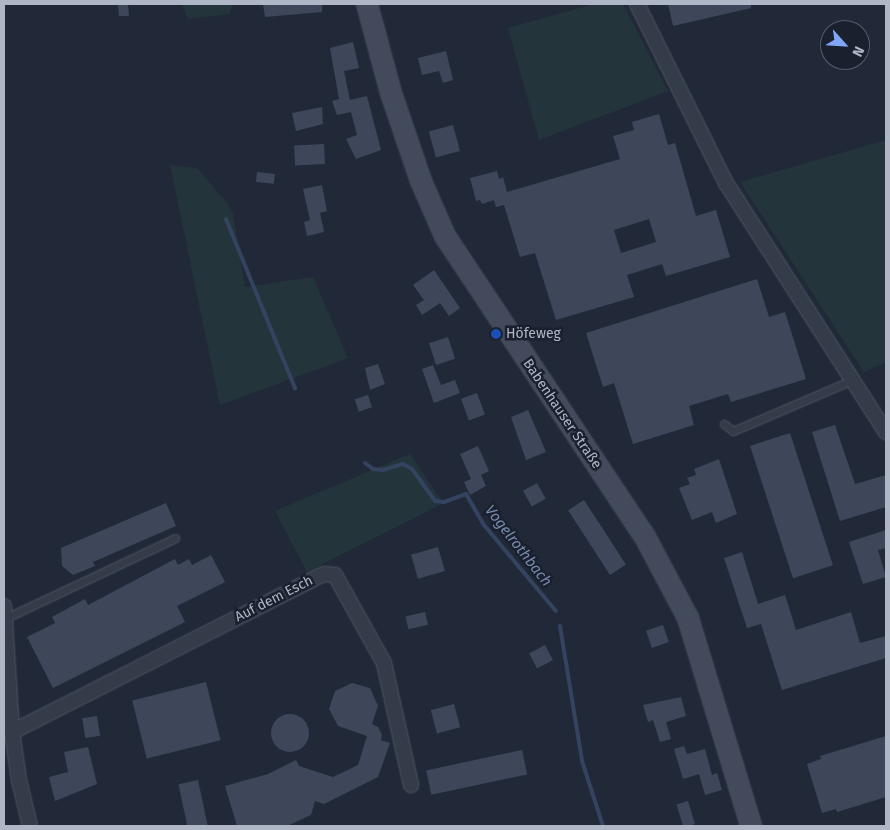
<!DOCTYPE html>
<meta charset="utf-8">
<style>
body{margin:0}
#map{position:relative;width:890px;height:830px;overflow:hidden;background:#212939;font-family:"Fira Sans",sans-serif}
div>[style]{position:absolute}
.green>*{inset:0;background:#23353a}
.stream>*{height:4px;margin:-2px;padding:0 2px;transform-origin:2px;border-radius:2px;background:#344360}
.building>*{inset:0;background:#3d4759;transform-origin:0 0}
.round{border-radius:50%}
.roads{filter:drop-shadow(0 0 1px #4f5664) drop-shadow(0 0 1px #4f5664)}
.service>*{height:7px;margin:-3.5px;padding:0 3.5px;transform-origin:3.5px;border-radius:3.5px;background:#343b49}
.minor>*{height:14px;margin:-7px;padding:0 7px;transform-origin:7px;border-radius:7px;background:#343b49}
.secondary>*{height:20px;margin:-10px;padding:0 10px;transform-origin:10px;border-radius:10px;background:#424a5c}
.dots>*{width:14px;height:14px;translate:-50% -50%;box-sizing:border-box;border:2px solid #1a202e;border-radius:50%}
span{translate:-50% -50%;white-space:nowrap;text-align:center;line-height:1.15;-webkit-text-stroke:5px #1a202e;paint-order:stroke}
.poi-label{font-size:14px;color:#afb6c6}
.left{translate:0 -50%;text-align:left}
.street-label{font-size:14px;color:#afb6c6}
.water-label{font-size:15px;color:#768aae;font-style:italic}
.frame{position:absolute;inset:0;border:5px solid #afb6c6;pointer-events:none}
.north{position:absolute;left:820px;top:20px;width:50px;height:50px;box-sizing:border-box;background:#1a202e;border:1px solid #565c6b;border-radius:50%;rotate:116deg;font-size:14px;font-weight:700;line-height:20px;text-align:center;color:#afb6c6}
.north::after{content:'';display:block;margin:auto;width:18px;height:22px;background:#81a6f8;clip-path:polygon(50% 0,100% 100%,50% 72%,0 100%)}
</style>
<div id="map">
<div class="green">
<i style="clip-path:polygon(182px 4px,232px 4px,230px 14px,188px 19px)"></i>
<i style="clip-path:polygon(594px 4px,623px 4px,668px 91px,539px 140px,508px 28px)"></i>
<i style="clip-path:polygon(886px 140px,886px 362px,864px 372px,740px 182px)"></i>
<i style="clip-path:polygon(170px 165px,197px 168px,227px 203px,233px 214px,245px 287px,313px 277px,348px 358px,220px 405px)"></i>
<i style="clip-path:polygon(410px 454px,443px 503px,307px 572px,275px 511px)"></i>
</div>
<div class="stream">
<i style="left:226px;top:219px;width:183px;rotate:67.8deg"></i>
<i style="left:365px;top:463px;width:10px;rotate:37deg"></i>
<i style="left:373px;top:469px;width:10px;rotate:6deg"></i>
<i style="left:383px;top:470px;width:21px;rotate:-17deg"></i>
<i style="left:403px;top:464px;width:10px;rotate:29deg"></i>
<i style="left:412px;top:469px;width:39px;rotate:54deg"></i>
<i style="left:435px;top:501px;width:9px;rotate:6deg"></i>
<i style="left:444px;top:502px;width:23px;rotate:-20deg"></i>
<i style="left:466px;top:494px;width:36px;rotate:60deg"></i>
<i style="left:484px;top:525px;width:112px;rotate:50.1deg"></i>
<i style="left:560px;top:626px;width:137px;rotate:80.7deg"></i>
<i style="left:582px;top:761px;width:68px;rotate:72.1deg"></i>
</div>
<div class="building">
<i style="clip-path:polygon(263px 4px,322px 4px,322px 12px,265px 17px)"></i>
<i style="clip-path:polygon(668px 4px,751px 4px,751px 8px,673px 26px)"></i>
<i style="clip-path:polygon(118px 5px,128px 5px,129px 16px,119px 16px)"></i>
<i style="clip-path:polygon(353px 42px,359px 68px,344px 71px,350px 100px,367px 96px,381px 150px,356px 159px,346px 139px,357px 135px,351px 112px,337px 115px,332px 101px,339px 99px,330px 48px)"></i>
<i style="clip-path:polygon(446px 51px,453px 80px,443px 83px,439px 71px,422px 75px,418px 58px)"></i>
<i style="clip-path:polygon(322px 107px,323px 124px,296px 131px,292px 113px)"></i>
<i style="clip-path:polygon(evenodd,659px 114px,668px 145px,675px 143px,696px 216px,716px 210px,730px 257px,666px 276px,662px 264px,627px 275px,634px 297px,556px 320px,535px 253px,520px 257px,504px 205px,496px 207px,494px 200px,482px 204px,480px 200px,476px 201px,470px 178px,497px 171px,499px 179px,503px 177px,507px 192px,620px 159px,613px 136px,634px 130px,632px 122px,659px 114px,649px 219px,656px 242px,621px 253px,614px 230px,649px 219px)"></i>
<i style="left:453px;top:125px;width:27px;height:25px;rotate:75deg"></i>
<i style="left:324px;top:144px;width:20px;height:30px;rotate:87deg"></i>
<i style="left:257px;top:172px;width:18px;height:10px;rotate:6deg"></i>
<i style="clip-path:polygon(322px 185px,327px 211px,320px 213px,324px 232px,307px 236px,304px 222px,310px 220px,303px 189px)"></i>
<i style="clip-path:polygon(434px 270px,460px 308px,449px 316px,440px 303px,422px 315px,416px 305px,424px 300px,413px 285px)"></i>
<i style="clip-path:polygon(757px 279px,769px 317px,785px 312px,806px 379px,731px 402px,728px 394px,689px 406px,694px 425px,633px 444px,614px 383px,603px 387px,586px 333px)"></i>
<i style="left:448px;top:337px;width:23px;height:20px;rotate:72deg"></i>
<i style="clip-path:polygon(378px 364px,385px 384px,370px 390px,365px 368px)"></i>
<i style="clip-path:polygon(433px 365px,441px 385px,455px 380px,460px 393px,434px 403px,422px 369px)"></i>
<i style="left:477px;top:393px;width:23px;height:17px;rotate:70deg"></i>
<i style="left:368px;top:395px;width:13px;height:14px;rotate:72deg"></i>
<i style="clip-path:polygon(528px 410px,546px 452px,526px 460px,511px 417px)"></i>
<i style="clip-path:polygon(835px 425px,855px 484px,886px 475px,886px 507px,840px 521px,812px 432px)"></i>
<i style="left:790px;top:433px;width:139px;height:42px;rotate:72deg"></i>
<i style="clip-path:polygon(478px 446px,489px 471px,481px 475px,486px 486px,470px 495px,464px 482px,471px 479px,460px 454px)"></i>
<i style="clip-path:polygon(719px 459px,737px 514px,716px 523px,712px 512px,692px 520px,679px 488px,690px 484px,687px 478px,696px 475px,694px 469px)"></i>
<i style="left:537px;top:483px;width:18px;height:16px;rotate:61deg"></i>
<i style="left:584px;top:500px;width:77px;height:19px;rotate:57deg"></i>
<i style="clip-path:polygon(166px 503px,176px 526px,93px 562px,95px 566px,73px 575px,62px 566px,61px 548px)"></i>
<i style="clip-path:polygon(886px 530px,886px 548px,878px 550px,886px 577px,863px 584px,849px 542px)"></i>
<i style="left:438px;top:547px;width:25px;height:28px;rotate:74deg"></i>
<i style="clip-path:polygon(742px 552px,758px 604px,785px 595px,796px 630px,851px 612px,860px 643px,886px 636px,886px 658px,782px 690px,761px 624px,747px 628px,724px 558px)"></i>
<i style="clip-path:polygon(211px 555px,225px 582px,177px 606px,185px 622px,53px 688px,27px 637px,55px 623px,52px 617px,85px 599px,88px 605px,175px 559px,178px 565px,189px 559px,192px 565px)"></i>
<i style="left:425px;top:612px;width:13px;height:20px;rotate:77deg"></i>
<i style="left:663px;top:625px;width:18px;height:18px;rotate:71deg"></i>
<i style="left:545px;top:645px;width:17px;height:18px;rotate:62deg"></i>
<i style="left:206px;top:682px;width:60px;height:76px;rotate:76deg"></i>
<i style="clip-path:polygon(352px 683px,370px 688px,378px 706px,372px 724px,378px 727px,382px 735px,381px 740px,390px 743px,378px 777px,324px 804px,315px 801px,311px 815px,287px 826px,237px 826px,225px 786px,268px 774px,296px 760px,299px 766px,333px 777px,358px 765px,367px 736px,338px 726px,329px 709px,335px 691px)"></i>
<i style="clip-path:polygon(681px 697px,686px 716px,666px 722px,671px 739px,660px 742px,653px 720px,648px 722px,643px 705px)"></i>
<i style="left:454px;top:704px;width:24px;height:24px;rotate:75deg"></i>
<i class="round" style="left:271px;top:714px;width:38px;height:38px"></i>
<i style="left:97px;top:716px;width:20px;height:15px;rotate:81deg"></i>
<i style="clip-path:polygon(886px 736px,886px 797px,837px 812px,836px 809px,822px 813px,807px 764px,821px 759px,820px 756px)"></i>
<i style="clip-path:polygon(684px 746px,687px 754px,705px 749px,712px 775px,717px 773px,722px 790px,705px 795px,699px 774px,683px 779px,674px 749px)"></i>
<i style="clip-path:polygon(88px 747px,97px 784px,55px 801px,49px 777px,68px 772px,64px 752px)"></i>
<i style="left:522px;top:750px;width:25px;height:98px;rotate:78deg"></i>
<i style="left:198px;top:780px;width:47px;height:20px;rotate:78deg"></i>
<i style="left:688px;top:801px;width:24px;height:12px;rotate:73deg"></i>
</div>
<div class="roads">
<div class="service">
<i style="left:724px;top:424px;width:11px;rotate:38deg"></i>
<i style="left:733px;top:431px;width:129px;rotate:-23.2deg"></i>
<i style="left:6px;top:618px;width:187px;rotate:-25.3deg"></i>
</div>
<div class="minor">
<i style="left:637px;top:4px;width:200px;rotate:63.6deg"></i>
<i style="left:726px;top:183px;width:296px;rotate:57.3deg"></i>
<i style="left:4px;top:606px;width:126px;rotate:86.4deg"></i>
<i style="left:12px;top:732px;width:49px;rotate:81.7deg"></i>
<i style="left:19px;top:780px;width:47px;rotate:76.6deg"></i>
<i style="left:12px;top:732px;width:335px;rotate:-26.9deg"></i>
<i style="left:311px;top:580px;width:14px;rotate:-25deg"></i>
<i style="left:324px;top:574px;width:11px;rotate:5deg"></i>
<i style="left:335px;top:575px;width:101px;rotate:60.9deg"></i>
<i style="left:384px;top:663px;width:125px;rotate:77.5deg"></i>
</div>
<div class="secondary">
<i style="left:367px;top:4px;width:92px;rotate:74.9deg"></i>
<i style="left:391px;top:93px;width:93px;rotate:71.2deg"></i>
<i style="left:421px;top:181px;width:60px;rotate:66.4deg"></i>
<i style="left:445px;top:236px;width:359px;rotate:56.4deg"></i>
<i style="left:644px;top:535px;width:94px;rotate:62.1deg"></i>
<i style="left:688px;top:618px;width:217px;rotate:73.1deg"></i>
</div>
</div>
<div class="dots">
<i style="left:496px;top:334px;background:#1a4fb4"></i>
</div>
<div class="poi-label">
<span class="left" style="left:506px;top:334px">Höfeweg</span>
</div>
<div class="street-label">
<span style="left:562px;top:414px;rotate:56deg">Babenhauser Straße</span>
<span style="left:274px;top:599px;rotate:-27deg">Auf dem Esch</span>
</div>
<div class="water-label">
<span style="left:518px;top:546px;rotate:52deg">Vogelrothbach</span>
</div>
<div class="frame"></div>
<div class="north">N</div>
</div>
